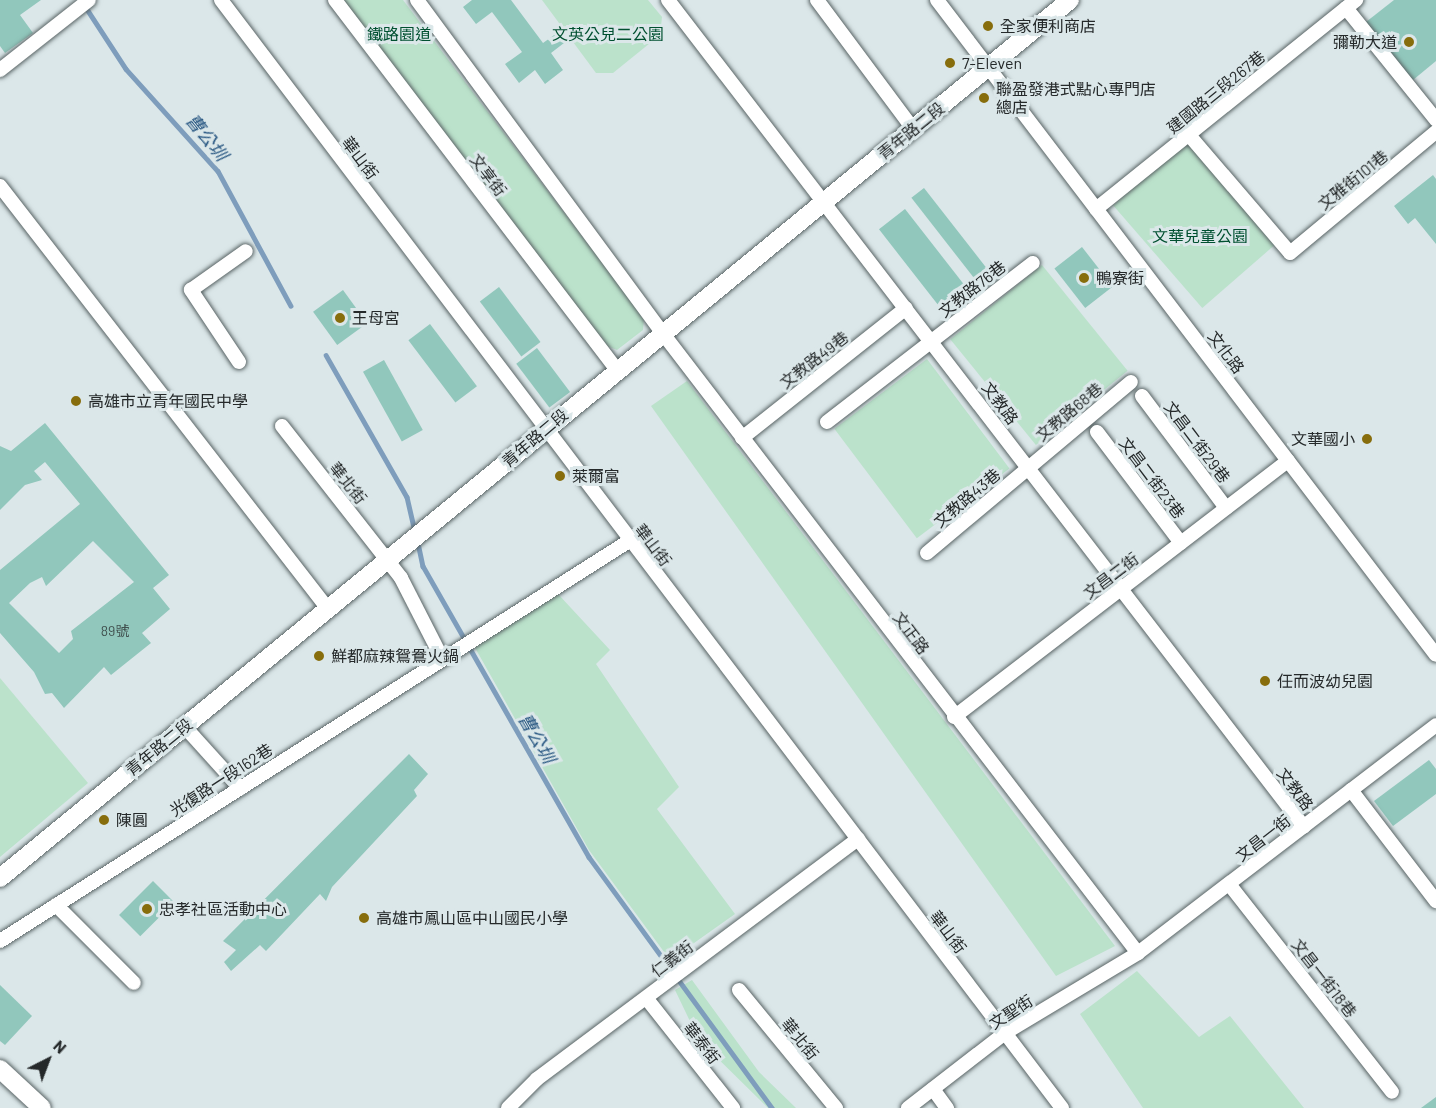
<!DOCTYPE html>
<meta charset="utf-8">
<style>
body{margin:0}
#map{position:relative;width:1436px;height:1108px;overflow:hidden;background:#dbe7e9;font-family:Barlow,"Noto Sans TC",sans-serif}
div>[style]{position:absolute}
.green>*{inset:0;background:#bbe2cb;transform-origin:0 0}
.stream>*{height:4.5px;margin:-2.25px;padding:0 2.25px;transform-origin:2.25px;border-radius:2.25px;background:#7e9dbc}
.building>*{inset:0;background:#91c7bc;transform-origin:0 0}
.roads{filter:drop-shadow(0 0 2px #596465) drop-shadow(0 0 2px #596465)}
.street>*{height:14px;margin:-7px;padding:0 7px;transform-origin:7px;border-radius:7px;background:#fff}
.secondary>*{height:18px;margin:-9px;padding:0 9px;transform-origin:9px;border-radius:9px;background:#fff}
.dots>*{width:16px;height:16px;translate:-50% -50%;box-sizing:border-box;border:3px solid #dbe7e9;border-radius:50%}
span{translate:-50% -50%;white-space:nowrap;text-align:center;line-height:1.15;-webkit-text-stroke:6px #dbe7e9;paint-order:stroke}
.number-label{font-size:14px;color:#40504e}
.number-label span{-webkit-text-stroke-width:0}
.poi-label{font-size:16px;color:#25292a}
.left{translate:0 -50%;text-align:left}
.right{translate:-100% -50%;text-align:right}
.park-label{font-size:16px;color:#005030}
.street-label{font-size:16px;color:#25292a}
.water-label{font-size:18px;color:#285782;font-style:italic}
.north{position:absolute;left:18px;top:1030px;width:60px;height:60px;-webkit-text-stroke:4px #dbe7e9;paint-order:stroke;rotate:42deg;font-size:16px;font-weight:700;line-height:24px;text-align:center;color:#25292a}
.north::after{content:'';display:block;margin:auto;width:21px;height:27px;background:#25292a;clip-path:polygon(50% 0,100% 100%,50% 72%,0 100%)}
</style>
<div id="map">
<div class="green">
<i style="clip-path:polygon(342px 0,403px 0,644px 318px,643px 330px,617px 350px,607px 346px)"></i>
<i style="clip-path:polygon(542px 0,648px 0,662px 17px,660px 35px,613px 73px,596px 73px)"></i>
<i style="left:1187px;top:141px;width:136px;height:98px;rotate:49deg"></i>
<i style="left:1042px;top:265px;width:136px;height:118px;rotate:51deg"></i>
<i style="left:927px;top:359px;width:137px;height:116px;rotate:53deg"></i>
<i style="clip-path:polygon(687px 381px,1115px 946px,1056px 976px,651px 406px)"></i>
<i style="clip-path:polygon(558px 594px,610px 650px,596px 664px,679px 787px,657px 809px,735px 914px,670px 960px,589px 850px,474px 646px)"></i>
<i style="clip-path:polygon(0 678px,88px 783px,0 857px)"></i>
<i style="clip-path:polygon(1137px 971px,1199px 1037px,1230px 1016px,1304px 1108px,1143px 1108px,1080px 1014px)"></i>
<i style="clip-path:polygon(692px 980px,759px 1072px,796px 1108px,768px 1108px,699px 1040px,675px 990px)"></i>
</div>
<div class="stream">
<i style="left:85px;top:6px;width:75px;rotate:56.9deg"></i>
<i style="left:126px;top:69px;width:137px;rotate:48deg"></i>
<i style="left:218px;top:171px;width:153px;rotate:61.6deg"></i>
<i style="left:326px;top:355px;width:163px;rotate:60.3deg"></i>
<i style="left:407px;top:497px;width:36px;rotate:77deg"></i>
<i style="left:418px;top:543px;width:24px;rotate:78deg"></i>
<i style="left:423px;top:566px;width:335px;rotate:60.3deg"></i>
<i style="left:589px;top:857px;width:311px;rotate:53.9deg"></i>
</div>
<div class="building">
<i style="clip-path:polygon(0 0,41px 0,20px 15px,33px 33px,5px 53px,0 46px)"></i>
<i style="clip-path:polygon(472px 0,511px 0,543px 43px,557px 33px,564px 43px,551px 53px,563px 70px,545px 84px,535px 70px,519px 83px,505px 64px,522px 52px,492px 12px,476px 24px,463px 7px)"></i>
<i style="clip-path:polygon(1394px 0,1436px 0,1436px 61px,1413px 80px,1366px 22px)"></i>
<i style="clip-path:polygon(1433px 175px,1436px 179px,1436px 244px,1415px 218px,1408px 224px,1394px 206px)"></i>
<i style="left:924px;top:188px;width:110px;height:16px;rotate:52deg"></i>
<i style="left:905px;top:209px;width:110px;height:33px;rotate:52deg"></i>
<i style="left:1082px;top:247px;width:50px;height:35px;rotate:52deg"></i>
<i style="left:499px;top:287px;width:69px;height:24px;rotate:53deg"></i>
<i style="left:343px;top:290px;width:41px;height:37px;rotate:54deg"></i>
<i style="left:430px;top:324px;width:78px;height:27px;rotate:53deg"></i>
<i style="left:537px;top:348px;width:55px;height:26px;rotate:53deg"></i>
<i style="left:384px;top:360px;width:80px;height:24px;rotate:61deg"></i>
<i style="clip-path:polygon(evenodd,45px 423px,169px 575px,153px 588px,170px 609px,142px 633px,151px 643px,111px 675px,104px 667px,64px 708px,52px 693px,45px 694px,34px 672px,0 633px,0 570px,80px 504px,45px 462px,34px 471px,42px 480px,25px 485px,0 510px,0 446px,11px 451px,45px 423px,93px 541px,134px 582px,71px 631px,73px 639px,59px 653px,9px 603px,30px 583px,42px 577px,46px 586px,93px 541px)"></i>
<i style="clip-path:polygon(409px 754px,428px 774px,414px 790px,417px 796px,332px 887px,326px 901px,320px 894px,266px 951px,260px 945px,231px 971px,224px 962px,236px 950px,223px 941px)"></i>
<i style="clip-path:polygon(1429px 760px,1436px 769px,1436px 794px,1393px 826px,1374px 801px)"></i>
<i style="left:153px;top:881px;width:30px;height:48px;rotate:45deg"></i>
<i style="clip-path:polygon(0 985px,32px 1016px,5px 1045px,0 1041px)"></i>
<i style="clip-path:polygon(1436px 1097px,1436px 1108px,1421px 1108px)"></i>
</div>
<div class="roads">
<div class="street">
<i style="left:221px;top:0;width:1391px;rotate:52.8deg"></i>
<i style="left:335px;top:0;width:464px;rotate:52.7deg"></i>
<i style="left:417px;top:0;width:411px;rotate:53.6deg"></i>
<i style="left:661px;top:331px;width:784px;rotate:52.52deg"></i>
<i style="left:668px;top:0;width:1043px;rotate:52.44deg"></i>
<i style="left:817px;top:0;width:161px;rotate:53.3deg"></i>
<i style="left:937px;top:0;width:823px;rotate:52.7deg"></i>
<i style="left:1346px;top:8px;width:144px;rotate:51.2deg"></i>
<i style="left:0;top:70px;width:113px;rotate:-38.2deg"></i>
<i style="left:1189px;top:135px;width:155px;rotate:49.4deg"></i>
<i style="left:1290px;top:253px;width:190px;rotate:-39.7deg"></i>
<i style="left:0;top:186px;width:535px;rotate:52.21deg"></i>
<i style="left:1096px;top:209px;width:334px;rotate:-38.8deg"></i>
<i style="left:239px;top:362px;width:87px;rotate:-123.7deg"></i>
<i style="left:191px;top:290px;width:67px;rotate:-35.3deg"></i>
<i style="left:1142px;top:396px;width:140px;rotate:53.1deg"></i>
<i style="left:827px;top:422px;width:260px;rotate:-37.7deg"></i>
<i style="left:282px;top:426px;width:193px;rotate:51.9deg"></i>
<i style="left:401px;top:578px;width:88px;rotate:62.9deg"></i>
<i style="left:1097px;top:432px;width:139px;rotate:52.9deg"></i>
<i style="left:742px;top:438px;width:209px;rotate:-38.4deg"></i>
<i style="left:927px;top:553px;width:266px;rotate:-40deg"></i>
<i style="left:954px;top:717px;width:421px;rotate:-37.5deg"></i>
<i style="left:184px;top:726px;width:84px;rotate:47.9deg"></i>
<i style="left:1351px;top:790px;width:140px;rotate:52.6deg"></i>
<i style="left:1229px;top:884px;width:264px;rotate:51.9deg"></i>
<i style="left:56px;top:905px;width:110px;rotate:45deg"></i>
<i style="left:0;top:941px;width:745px;rotate:-32.45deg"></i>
<i style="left:739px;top:990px;width:153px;rotate:50.6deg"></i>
<i style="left:647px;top:999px;width:139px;rotate:51.7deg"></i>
<i style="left:933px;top:1089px;width:24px;rotate:54deg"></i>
<i style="left:508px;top:1108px;width:41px;rotate:-45deg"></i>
<i style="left:537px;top:1079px;width:401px;rotate:-36.8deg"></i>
<i style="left:908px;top:1108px;width:123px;rotate:-37.7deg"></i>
<i style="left:1005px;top:1033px;width:155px;rotate:-31deg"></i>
<i style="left:1138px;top:953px;width:375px;rotate:-37.4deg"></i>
</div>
<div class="secondary">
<i style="left:0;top:878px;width:1384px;rotate:-39.37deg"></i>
<i style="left:0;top:1069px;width:57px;rotate:42.9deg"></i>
</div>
</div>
<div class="dots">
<i style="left:988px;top:26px;background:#876d0c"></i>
<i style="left:1409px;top:42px;background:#876d0c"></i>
<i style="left:950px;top:63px;background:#876d0c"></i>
<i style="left:984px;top:98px;background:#876d0c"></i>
<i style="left:1084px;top:278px;background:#876d0c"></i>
<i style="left:340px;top:318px;background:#876d0c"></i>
<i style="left:76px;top:401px;background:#876d0c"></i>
<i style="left:1367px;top:439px;background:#876d0c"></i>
<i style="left:560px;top:476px;background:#876d0c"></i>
<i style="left:319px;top:656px;background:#876d0c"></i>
<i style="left:1265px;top:681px;background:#876d0c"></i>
<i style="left:104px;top:820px;background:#876d0c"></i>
<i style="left:147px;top:909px;background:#876d0c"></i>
<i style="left:364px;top:918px;background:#876d0c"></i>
</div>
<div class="number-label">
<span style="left:115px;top:631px">89號</span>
</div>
<div class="poi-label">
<span class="left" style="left:1000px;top:26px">全家便利商店</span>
<span class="right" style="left:1397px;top:42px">彌勒大道</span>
<span class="left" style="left:962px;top:63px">7-Eleven</span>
<span class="left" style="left:996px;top:98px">聯盈發港式點心專門店<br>總店</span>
<span class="left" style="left:1096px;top:278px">鴨寮街</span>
<span class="left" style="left:352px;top:318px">王母宮</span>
<span class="left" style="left:88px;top:401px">高雄市立青年國民中學</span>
<span class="right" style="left:1355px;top:439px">文華國小</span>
<span class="left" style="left:572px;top:476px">萊爾富</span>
<span class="left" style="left:331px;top:656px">鮮都麻辣鴛鴦火鍋</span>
<span class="left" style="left:1277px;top:681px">任而波幼兒園</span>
<span class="left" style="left:116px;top:820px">陳圓</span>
<span class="left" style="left:159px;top:909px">忠孝社區活動中心</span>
<span class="left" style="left:376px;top:918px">高雄市鳳山區中山國民小學</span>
</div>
<div class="park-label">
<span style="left:399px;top:34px">鐵路園道</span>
<span style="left:608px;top:34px">文英公兒二公園</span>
<span style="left:1200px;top:236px">文華兒童公園</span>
</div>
<div class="street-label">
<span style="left:1216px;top:92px;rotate:-39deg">建國路三段267巷</span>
<span style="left:911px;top:131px;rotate:-39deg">青年路二段</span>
<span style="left:360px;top:158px;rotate:53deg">華山街</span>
<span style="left:488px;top:175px;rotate:53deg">文享街</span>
<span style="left:1353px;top:180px;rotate:-39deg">文雅街101巷</span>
<span style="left:972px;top:289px;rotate:-38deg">文教路76巷</span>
<span style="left:1226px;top:352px;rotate:53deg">文化路</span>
<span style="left:814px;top:360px;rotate:-38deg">文教路49巷</span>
<span style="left:1000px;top:403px;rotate:53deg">文教路</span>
<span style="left:1069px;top:412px;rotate:-40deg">文教路68巷</span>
<span style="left:535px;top:438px;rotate:-40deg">青年路二段</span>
<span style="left:1197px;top:442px;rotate:53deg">文昌二街29巷</span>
<span style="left:1152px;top:478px;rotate:53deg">文昌二街23巷</span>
<span style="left:348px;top:483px;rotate:52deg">華北街</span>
<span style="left:967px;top:498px;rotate:-40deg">文教路43巷</span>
<span style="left:653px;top:545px;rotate:53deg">華山街</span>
<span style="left:1111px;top:576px;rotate:-37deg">文昌二街</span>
<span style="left:911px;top:633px;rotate:53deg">文正路</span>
<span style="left:159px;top:747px;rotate:-39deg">青年路二段</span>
<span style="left:221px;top:780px;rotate:-33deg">光復路一段162巷</span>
<span style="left:1295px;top:789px;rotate:53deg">文教路</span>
<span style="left:1263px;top:838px;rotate:-38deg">文昌一街</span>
<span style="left:948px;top:932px;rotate:53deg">華山街</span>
<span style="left:672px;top:959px;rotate:-37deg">仁義街</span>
<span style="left:1324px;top:978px;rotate:52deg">文昌一街18巷</span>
<span style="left:1011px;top:1012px;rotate:-33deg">文聖街</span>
<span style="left:800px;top:1039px;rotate:51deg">華北街</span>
<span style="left:702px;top:1043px;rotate:52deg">華泰街</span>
</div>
<div class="water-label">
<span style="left:207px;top:137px;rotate:51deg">曹公圳</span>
<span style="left:537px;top:738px;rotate:60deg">曹公圳</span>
</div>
<div class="north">N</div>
</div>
